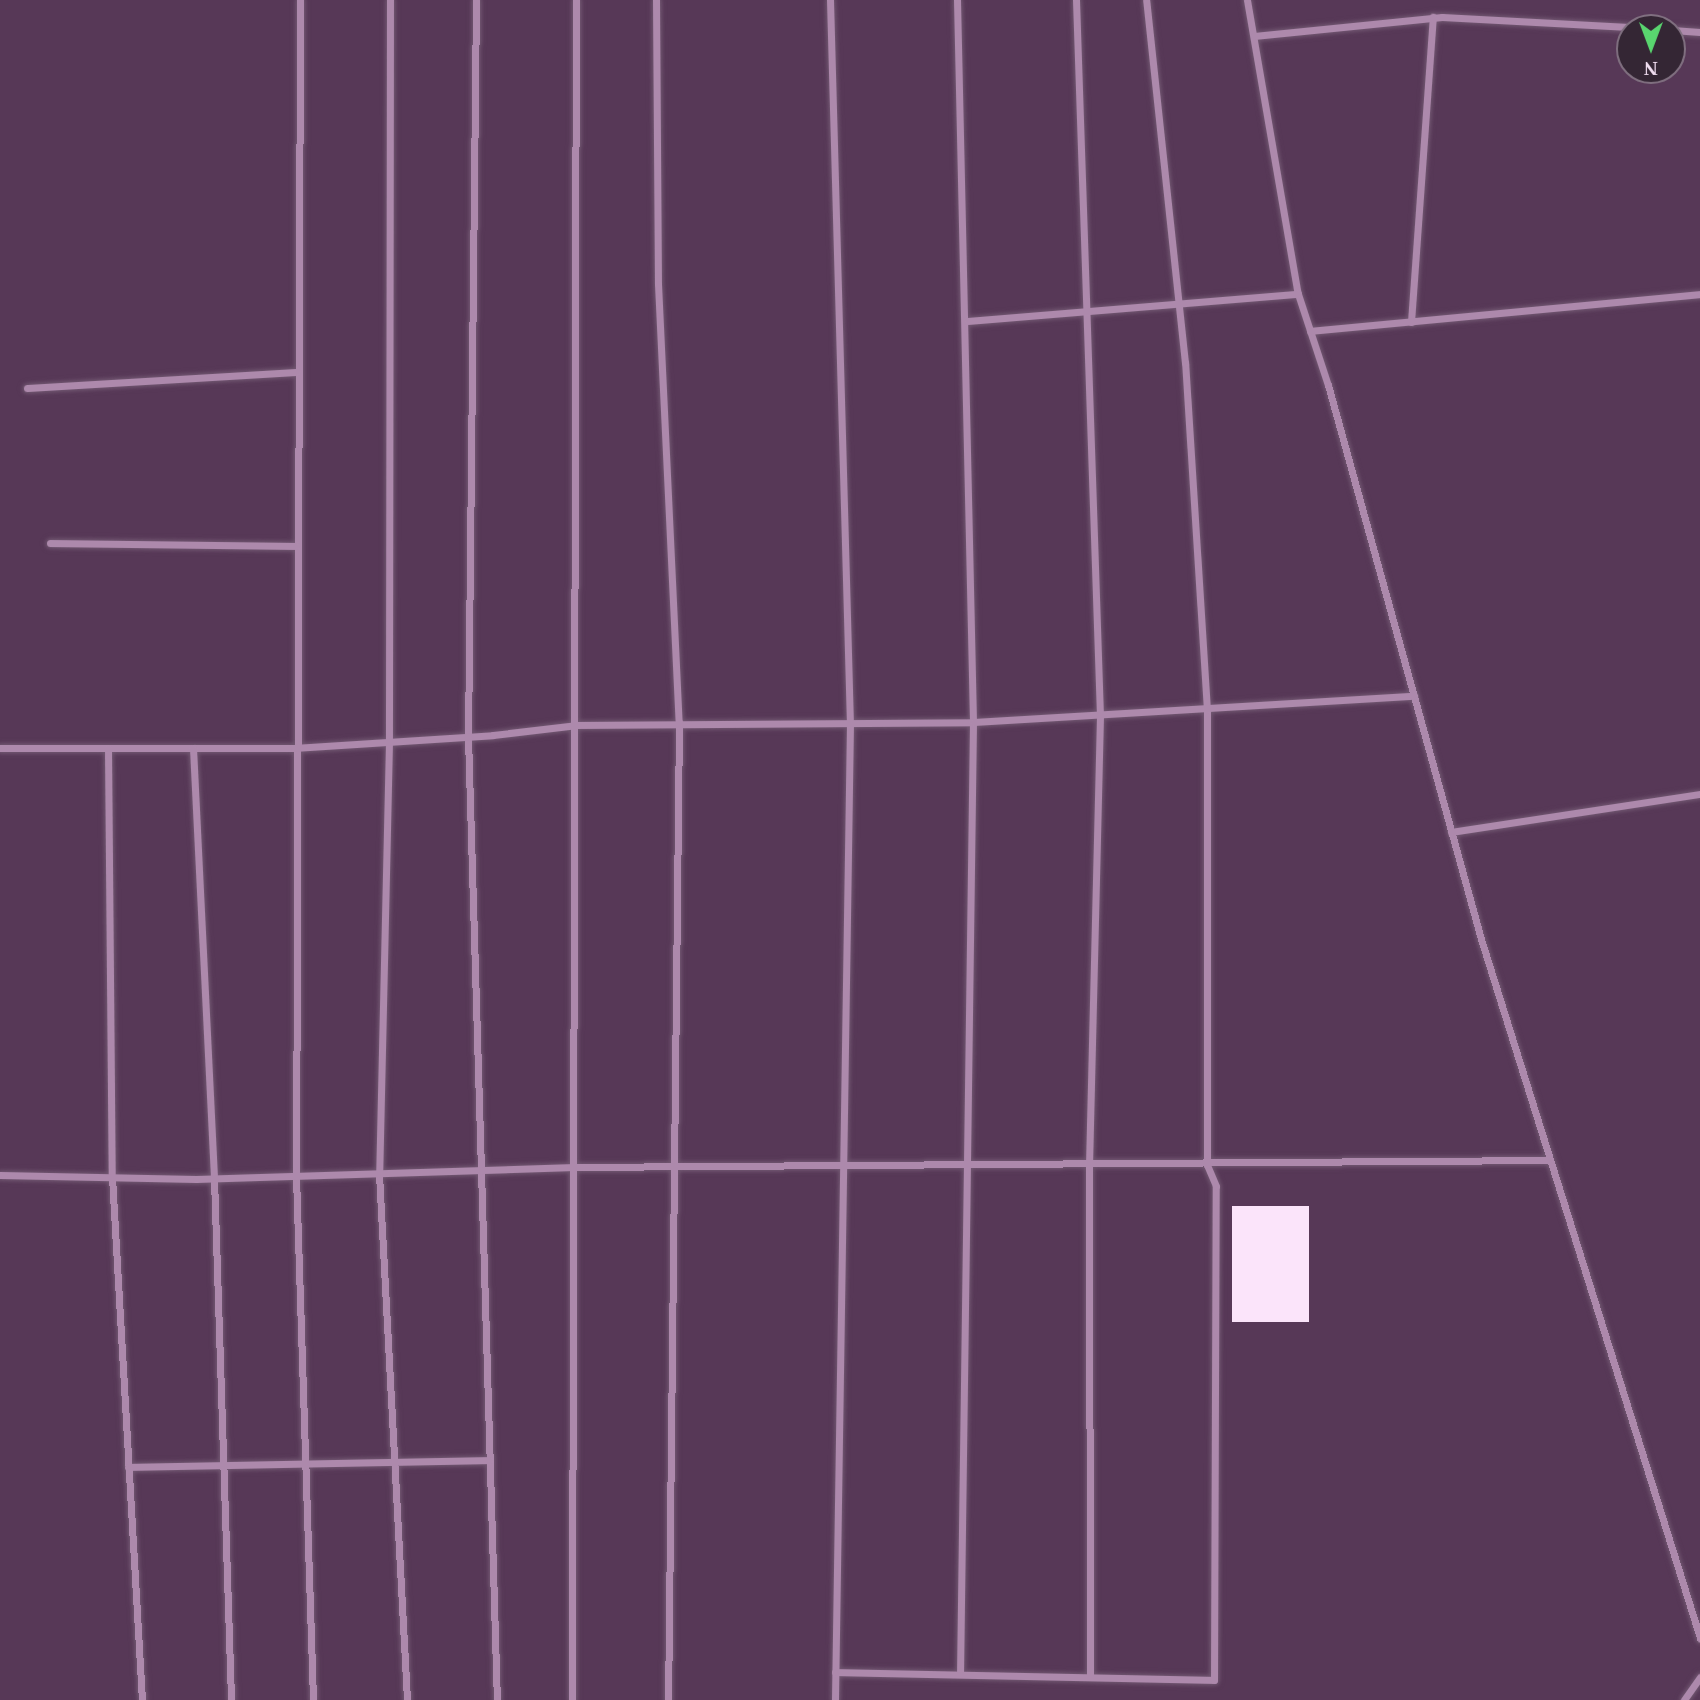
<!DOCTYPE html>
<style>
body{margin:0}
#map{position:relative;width:1700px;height:1700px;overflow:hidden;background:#573857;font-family:Georgia,serif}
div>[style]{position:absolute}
.building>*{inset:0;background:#fbe4fa;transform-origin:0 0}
.roads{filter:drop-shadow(0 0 2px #725872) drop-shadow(0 0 2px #725872)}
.minor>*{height:7px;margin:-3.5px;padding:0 3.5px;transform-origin:3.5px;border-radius:3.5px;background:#ad89ac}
span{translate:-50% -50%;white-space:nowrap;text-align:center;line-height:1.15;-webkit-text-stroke:7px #342634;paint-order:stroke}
.north{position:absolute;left:1616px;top:14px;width:70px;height:70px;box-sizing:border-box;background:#342634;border:2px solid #807080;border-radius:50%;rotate:180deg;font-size:19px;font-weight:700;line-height:28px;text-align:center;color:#f1def1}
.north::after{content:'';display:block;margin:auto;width:24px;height:32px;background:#59d56f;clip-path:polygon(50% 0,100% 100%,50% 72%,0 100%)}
</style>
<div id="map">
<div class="building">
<i style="left:1232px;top:1206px;width:77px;height:116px"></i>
</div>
<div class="roads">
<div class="minor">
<i style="left:300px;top:0;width:1176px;rotate:90.19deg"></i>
<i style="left:296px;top:1176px;width:524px;rotate:88.14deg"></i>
<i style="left:390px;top:0;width:742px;rotate:90.08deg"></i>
<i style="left:389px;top:742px;width:432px;rotate:91.3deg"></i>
<i style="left:379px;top:1174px;width:527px;rotate:86.95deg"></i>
<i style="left:476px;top:0;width:737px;rotate:90.62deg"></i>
<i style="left:468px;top:737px;width:963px;rotate:88.28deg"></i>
<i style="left:656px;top:0;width:284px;rotate:89.6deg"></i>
<i style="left:658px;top:284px;width:439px;rotate:87.3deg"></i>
<i style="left:679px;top:722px;width:978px;rotate:90.64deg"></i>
<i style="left:830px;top:0;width:723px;rotate:88.42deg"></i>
<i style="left:850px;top:723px;width:977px;rotate:90.88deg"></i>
<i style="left:957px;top:0;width:722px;rotate:88.73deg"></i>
<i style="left:973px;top:722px;width:952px;rotate:90.78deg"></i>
<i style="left:1076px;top:0;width:716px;rotate:88.08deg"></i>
<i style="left:1100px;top:716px;width:447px;rotate:91.4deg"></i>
<i style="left:1089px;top:1163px;width:514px;rotate:89.89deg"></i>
<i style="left:1247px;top:0;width:298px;rotate:80.2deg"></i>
<i style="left:1298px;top:294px;width:96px;rotate:71.8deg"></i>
<i style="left:1328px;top:385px;width:575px;rotate:74.56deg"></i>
<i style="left:1481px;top:939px;width:733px;rotate:72.6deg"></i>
<i style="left:1672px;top:30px;width:28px;rotate:4deg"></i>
<i style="left:1254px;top:36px;width:189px;rotate:-5.8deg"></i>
<i style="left:1442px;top:17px;width:201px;rotate:3.1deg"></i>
<i style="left:968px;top:321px;width:331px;rotate:-4.7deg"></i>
<i style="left:1411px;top:322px;width:306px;rotate:-85.9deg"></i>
<i style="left:1310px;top:331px;width:392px;rotate:-5.4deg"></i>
<i style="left:27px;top:388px;width:270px;rotate:-3.4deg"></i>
<i style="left:50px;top:543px;width:246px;rotate:0.7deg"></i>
<i style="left:0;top:748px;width:294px"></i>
<i style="left:294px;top:748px;width:199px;rotate:-3.7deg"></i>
<i style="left:493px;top:735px;width:85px;rotate:-6.8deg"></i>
<i style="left:577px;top:725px;width:396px;rotate:-0.4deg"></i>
<i style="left:973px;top:722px;width:442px;rotate:-3.4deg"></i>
<i style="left:108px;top:748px;width:429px;rotate:89.5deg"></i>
<i style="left:112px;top:1177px;width:524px;rotate:86.72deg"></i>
<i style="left:193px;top:748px;width:431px;rotate:87.2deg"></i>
<i style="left:214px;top:1178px;width:522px;rotate:88.13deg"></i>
<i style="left:1451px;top:832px;width:252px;rotate:-8.7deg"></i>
<i style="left:0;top:1175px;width:196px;rotate:1.2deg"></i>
<i style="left:196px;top:1179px;width:379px;rotate:-1.8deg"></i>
<i style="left:575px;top:1167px;width:975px;rotate:-0.41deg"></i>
<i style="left:128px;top:1467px;width:362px;rotate:-1.1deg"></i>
<i style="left:835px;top:1672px;width:379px;rotate:1.2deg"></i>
<i style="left:1214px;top:1680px;width:494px;rotate:-89.8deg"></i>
<i style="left:1216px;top:1186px;width:23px;rotate:-113deg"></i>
<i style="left:1207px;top:1165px;width:455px;rotate:-90deg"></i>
<i style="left:1207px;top:710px;width:348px;rotate:-93.6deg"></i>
<i style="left:1185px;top:363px;width:365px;rotate:-96.1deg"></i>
<i style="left:572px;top:1700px;width:1700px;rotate:-89.87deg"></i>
<i style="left:1684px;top:1700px;width:28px;rotate:-55deg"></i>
</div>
</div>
<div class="north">N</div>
</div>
